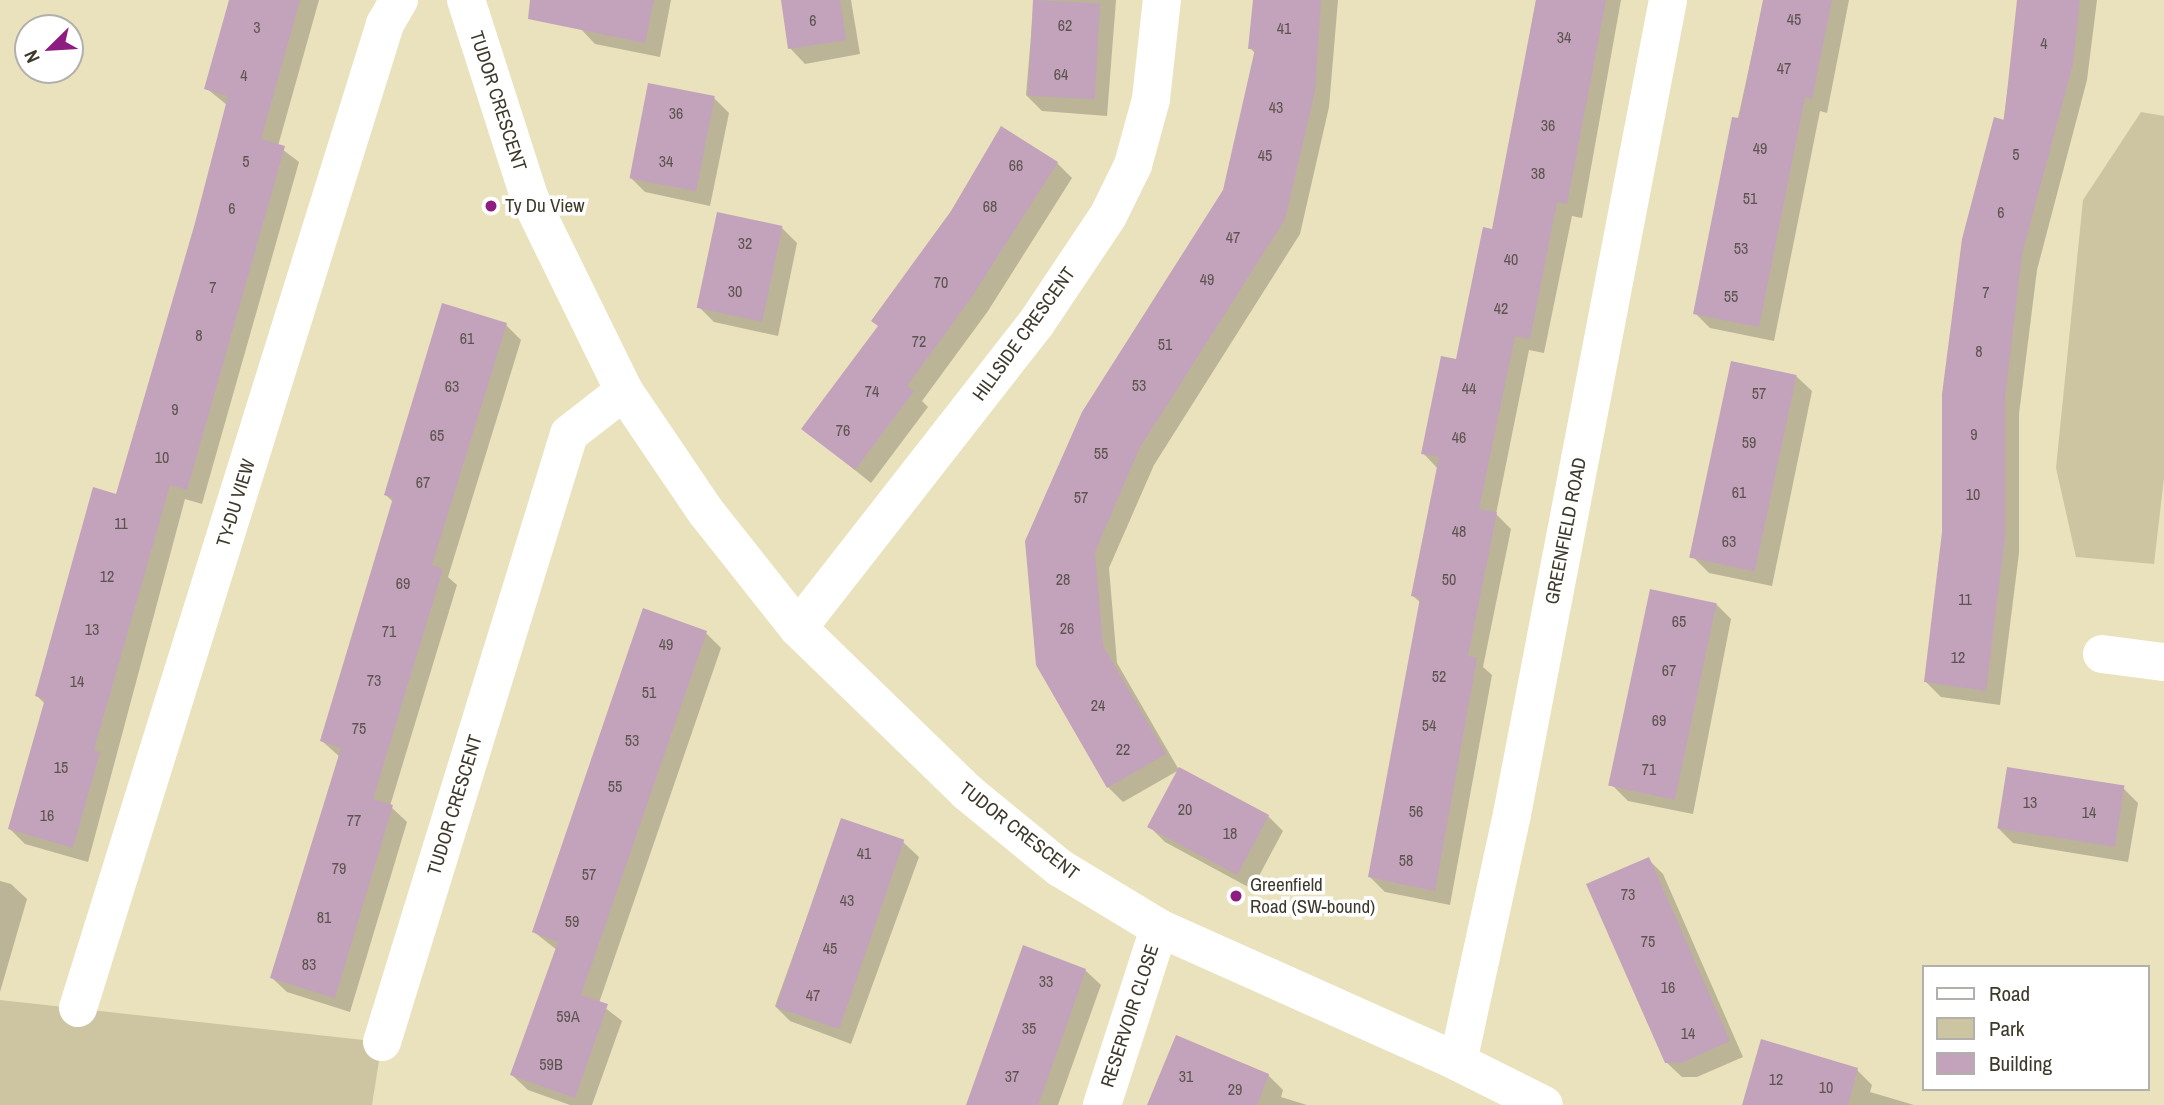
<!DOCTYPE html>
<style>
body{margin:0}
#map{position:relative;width:2164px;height:1105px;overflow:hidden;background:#eae2bd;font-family:"Archivo Narrow",sans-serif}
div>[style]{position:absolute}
.green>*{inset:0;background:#cdc5a2}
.shadow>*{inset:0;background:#0003}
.building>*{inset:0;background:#c2a3bb;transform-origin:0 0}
.minor>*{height:38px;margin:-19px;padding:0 19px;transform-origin:19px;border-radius:19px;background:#fff}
.dots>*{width:19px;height:19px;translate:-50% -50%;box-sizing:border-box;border:4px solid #fff;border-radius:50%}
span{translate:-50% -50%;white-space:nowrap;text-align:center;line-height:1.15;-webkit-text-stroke:7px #fff;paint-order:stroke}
.number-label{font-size:16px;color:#5e544f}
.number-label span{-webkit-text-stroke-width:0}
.street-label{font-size:19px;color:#3d3a2b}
.poi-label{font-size:19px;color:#3d3a2b}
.left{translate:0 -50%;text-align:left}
.legend{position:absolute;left:1922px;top:965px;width:228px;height:126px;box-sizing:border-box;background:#fff;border:2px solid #b1b0aa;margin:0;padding:9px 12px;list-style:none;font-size:21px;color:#3d3a2b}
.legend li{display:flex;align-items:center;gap:14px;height:35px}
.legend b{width:35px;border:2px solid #b1b0aa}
.north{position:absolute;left:14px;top:14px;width:70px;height:70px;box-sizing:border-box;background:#fff;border:2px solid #b1b0aa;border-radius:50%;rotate:246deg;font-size:19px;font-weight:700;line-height:28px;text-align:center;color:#3d3a2b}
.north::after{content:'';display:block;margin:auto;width:24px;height:32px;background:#8d1d80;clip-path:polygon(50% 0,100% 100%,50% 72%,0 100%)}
</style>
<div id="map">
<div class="green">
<i style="clip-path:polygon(2141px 112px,2164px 116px,2164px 478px,2154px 564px,2076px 557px,2056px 468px,2083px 200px)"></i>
<i style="clip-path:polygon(0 1000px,382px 1042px,372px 1105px,0 1105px)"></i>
</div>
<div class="shadow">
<i style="clip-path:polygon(231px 0,319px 0,278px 146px,299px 162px,202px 504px,185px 499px,88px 862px,25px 844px,10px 829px,45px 704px,37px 696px,117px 496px,197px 224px,227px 105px,206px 88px)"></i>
<i style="clip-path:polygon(586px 0,671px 0,660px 57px,595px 44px,580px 28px)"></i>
<i style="clip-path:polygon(783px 0,851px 0,860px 54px,805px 64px,790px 48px)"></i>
<i style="clip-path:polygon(1034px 0,1116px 0,1107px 116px,1042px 111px,1026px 95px)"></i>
<i style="clip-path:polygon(1255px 0,1338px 0,1329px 107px,1300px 234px,1154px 465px,1109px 568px,1117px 663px,1179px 770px,1268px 816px,1283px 831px,1252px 889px,1165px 842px,1150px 827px,1179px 770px,1123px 802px,1108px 787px,1038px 665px,1224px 191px,1256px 54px,1250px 48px)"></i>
<i style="clip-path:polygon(1536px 0,1621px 0,1582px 218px,1572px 216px,1544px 353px,1529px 350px,1496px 514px,1511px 529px,1483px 667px,1492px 675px,1450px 905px,1385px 892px,1370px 877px,1421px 603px,1413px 596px,1438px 469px,1423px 453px,1457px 361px,1494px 231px)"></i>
<i style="clip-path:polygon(1764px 0,1849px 0,1827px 113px,1820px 111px,1774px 341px,1710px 328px,1695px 313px)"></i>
<i style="clip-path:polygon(2020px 0,2097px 0,2087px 80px,2037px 270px,2019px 414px,2019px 553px,2000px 705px,1941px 697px,1926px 682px)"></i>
<i style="clip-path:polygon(714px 98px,729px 113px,710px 206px,645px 192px,630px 177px)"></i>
<i style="clip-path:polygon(1057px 163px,1072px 178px,988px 311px,922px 401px,928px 407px,871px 483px,804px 429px)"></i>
<i style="clip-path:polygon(782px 228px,797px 243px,778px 336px,714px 322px,699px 307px)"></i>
<i style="clip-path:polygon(506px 325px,521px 340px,448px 577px,457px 585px,390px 806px,407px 822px,350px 1012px,287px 992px,271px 977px,340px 757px,322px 741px,394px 503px,386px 495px)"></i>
<i style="clip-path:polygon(1796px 376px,1812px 391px,1772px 586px,1709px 573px,1694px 558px)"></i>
<i style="clip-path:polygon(1716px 604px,1731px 619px,1693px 814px,1628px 801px,1613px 786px)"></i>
<i style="clip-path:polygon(706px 633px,721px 648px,599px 1003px,622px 1021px,592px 1105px,570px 1105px,528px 1090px,512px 1075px,557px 950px,534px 932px)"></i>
<i style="clip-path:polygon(2123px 788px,2138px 803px,2128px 862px,2013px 843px,1998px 828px)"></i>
<i style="clip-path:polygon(842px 820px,903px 842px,919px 857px,851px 1044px,790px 1021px,775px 1006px)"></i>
<i style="clip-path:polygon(1648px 859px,1663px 874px,1743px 1057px,1697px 1077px,1682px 1077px,1666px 1062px)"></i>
<i style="clip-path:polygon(0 881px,11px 884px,27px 899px,0 992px)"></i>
<i style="clip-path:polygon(1085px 970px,1101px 985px,1058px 1105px,967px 1105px)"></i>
<i style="clip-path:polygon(1857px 1070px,1872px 1085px,1870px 1092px,1914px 1105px,1745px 1105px)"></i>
<i style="clip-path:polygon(1268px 1075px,1283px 1090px,1281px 1097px,1307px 1105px,1159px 1105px)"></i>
</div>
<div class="building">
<i style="clip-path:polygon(229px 0,300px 0,261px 139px,285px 146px,187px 490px,170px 485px,94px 750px,100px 752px,73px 848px,8px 829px,45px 699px,35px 696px,93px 487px,116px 494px,195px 223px,228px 96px,204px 89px)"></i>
<i style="clip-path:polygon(530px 0,654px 0,645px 43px,528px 19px)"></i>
<i style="clip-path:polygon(781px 0,840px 0,846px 40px,788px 49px)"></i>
<i style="left:1033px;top:0;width:67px;height:96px;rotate:3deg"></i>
<i style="clip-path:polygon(1253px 0,1321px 0,1315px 91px,1285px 219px,1139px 449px,1095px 552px,1103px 646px,1166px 754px,1107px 788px,1036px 665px,1025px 541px,1082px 412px,1223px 190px,1255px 49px,1248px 49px)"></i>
<i style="clip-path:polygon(1536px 0,1606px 0,1567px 204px,1557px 202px,1530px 339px,1515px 336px,1479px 509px,1497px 512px,1468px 656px,1477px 658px,1435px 891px,1368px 877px,1420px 598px,1411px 596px,1439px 457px,1421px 454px,1441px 356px,1456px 359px,1483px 227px,1492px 229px)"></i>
<i style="clip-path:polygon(1763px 0,1832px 0,1812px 99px,1805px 97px,1759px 327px,1693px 314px,1732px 117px,1739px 118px)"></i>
<i style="clip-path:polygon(2017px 0,2080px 0,2073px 64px,2022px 254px,2005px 398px,2005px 537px,1986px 691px,1924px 682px,1942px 532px,1942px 394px,1962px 239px,1994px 117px,2004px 120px)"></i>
<i style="left:648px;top:83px;width:68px;height:97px;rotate:11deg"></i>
<i style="clip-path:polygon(1001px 126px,1058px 162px,973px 295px,907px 386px,914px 391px,855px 470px,801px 429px,878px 326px,871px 321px,951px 211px)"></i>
<i style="left:717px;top:212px;width:67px;height:98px;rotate:12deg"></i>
<i style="clip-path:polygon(442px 303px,507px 323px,432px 565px,443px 569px,373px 799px,393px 805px,335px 998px,270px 978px,341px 748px,320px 741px,393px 498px,384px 495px)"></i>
<i style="left:1731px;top:361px;width:67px;height:201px;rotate:12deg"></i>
<i style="left:1650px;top:589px;width:68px;height:201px;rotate:12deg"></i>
<i style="clip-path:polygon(643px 608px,707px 631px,581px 995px,608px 1004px,575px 1098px,510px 1075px,558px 942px,532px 932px)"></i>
<i style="left:1179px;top:767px;width:102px;height:68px;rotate:28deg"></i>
<i style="left:2007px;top:767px;width:119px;height:62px;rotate:9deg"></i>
<i style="left:841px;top:818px;width:67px;height:200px;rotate:19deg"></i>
<i style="clip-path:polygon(1649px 857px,1730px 1041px,1681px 1063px,1665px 1063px,1586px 884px)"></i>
<i style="clip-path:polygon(1023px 945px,1086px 969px,1070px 1016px,1038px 1105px,966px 1105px)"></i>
<i style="clip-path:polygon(1176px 1035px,1269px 1074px,1257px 1105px,1147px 1105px)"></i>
<i style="clip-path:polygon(1761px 1039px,1858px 1068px,1848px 1105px,1742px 1105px)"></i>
</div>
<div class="minor">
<i style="left:466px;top:0;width:209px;rotate:72.2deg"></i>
<i style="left:530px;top:199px;width:214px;rotate:63.9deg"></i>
<i style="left:624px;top:391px;width:146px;rotate:55.9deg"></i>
<i style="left:706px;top:512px;width:148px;rotate:51.6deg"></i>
<i style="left:798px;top:628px;width:235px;rotate:44.1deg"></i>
<i style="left:967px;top:792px;width:120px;rotate:39.3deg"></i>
<i style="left:1060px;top:868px;width:116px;rotate:31.2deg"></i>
<i style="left:1159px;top:928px;width:328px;rotate:24.1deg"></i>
<i style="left:1458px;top:1062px;width:96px;rotate:26.6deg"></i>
<i style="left:798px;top:628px;width:385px;rotate:-52deg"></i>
<i style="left:1035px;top:325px;width:131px;rotate:-56.2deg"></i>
<i style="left:1108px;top:216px;width:57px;rotate:-63.9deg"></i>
<i style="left:1133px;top:165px;width:68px;rotate:-74.7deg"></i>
<i style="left:1151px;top:99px;width:100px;rotate:-83.7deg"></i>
<i style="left:2102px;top:654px;width:63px;rotate:7.4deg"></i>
<i style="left:78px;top:1008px;width:1031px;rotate:-72.67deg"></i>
<i style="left:385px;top:24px;width:28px;rotate:-60deg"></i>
<i style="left:382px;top:1042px;width:636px;rotate:-72.9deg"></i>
<i style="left:569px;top:434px;width:70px;rotate:-38deg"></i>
<i style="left:1458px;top:1062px;width:254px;rotate:-77.7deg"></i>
<i style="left:1512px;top:814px;width:829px;rotate:-79.15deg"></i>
<i style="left:1102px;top:1105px;width:186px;rotate:-72.1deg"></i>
</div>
<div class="dots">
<i style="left:491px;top:206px;background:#8d1d80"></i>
<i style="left:1236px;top:896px;background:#8d1d80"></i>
</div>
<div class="number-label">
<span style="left:1794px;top:19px">45</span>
<span style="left:813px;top:20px">6</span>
<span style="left:1065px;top:25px">62</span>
<span style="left:257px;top:27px">3</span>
<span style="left:1284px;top:28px">41</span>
<span style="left:1564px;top:37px">34</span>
<span style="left:2044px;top:43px">4</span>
<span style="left:1784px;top:68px">47</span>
<span style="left:1061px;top:74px">64</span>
<span style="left:244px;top:75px">4</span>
<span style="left:1276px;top:107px">43</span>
<span style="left:676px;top:113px">36</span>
<span style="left:1548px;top:125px">36</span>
<span style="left:1760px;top:148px">49</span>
<span style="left:2016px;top:154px">5</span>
<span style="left:1265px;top:155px">45</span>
<span style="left:246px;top:161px">5</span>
<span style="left:666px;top:161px">34</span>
<span style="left:1016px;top:165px">66</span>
<span style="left:1538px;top:173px">38</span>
<span style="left:1750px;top:198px">51</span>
<span style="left:990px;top:206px">68</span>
<span style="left:232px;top:208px">6</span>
<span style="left:2001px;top:212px">6</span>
<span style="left:1233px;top:237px">47</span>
<span style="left:745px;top:243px">32</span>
<span style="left:1741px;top:248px">53</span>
<span style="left:1511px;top:259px">40</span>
<span style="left:1207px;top:279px">49</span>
<span style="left:941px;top:282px">70</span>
<span style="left:213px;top:287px">7</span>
<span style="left:735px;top:291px">30</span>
<span style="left:1986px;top:292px">7</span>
<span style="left:1731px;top:296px">55</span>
<span style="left:1501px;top:308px">42</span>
<span style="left:199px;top:335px">8</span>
<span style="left:467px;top:338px">61</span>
<span style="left:919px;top:341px">72</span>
<span style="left:1165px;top:344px">51</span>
<span style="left:1979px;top:351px">8</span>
<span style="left:1139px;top:385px">53</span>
<span style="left:452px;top:386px">63</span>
<span style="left:1469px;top:388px">44</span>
<span style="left:872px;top:391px">74</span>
<span style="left:1759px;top:393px">57</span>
<span style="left:175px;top:409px">9</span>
<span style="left:843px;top:430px">76</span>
<span style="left:1974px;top:434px">9</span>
<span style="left:437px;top:435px">65</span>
<span style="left:1459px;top:437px">46</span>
<span style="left:1749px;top:442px">59</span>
<span style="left:1101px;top:453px">55</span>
<span style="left:162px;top:457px">10</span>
<span style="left:423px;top:482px">67</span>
<span style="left:1739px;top:492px">61</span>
<span style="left:1973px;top:494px">10</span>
<span style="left:1081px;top:497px">57</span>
<span style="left:121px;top:523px">11</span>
<span style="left:1459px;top:531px">48</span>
<span style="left:1729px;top:541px">63</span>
<span style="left:107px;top:576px">12</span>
<span style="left:1063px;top:579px">28</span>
<span style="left:1449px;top:579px">50</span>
<span style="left:403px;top:583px">69</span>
<span style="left:1965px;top:599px">11</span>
<span style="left:1679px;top:621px">65</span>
<span style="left:1067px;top:628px">26</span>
<span style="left:92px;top:629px">13</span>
<span style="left:389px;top:631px">71</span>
<span style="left:666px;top:644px">49</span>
<span style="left:1958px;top:657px">12</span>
<span style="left:1669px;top:670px">67</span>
<span style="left:1439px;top:676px">52</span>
<span style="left:374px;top:680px">73</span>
<span style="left:77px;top:681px">14</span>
<span style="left:649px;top:692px">51</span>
<span style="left:1098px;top:705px">24</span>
<span style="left:1659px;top:720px">69</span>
<span style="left:1429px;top:725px">54</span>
<span style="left:359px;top:728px">75</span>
<span style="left:632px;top:740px">53</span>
<span style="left:1123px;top:749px">22</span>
<span style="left:61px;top:767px">15</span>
<span style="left:1649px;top:769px">71</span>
<span style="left:615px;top:786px">55</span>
<span style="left:2030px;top:802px">13</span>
<span style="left:1185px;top:809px">20</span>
<span style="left:1416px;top:811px">56</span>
<span style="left:2089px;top:812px">14</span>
<span style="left:47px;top:815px">16</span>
<span style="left:354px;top:820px">77</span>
<span style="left:1230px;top:833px">18</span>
<span style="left:864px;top:853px">41</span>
<span style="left:1406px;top:860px">58</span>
<span style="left:339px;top:868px">79</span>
<span style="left:589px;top:874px">57</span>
<span style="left:1628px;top:894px">73</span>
<span style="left:847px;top:900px">43</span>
<span style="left:324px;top:917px">81</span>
<span style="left:572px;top:921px">59</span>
<span style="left:1648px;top:941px">75</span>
<span style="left:830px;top:948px">45</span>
<span style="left:309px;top:964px">83</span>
<span style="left:1046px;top:981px">33</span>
<span style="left:1668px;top:987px">16</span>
<span style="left:813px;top:995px">47</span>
<span style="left:568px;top:1016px">59A</span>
<span style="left:1029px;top:1028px">35</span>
<span style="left:1688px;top:1033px">14</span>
<span style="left:551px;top:1064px">59B</span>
<span style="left:1012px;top:1076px">37</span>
<span style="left:1186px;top:1076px">31</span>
<span style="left:1776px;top:1079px">12</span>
<span style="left:1826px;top:1087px">10</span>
<span style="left:1235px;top:1089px">29</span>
</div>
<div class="street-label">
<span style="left:498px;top:101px;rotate:72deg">TUDOR CRESCENT</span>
<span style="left:1024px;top:334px;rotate:-54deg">HILLSIDE CRESCENT</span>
<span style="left:236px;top:503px;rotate:-73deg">TY-DU VIEW</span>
<span style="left:1566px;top:531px;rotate:-79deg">GREENFIELD ROAD</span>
<span style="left:455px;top:805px;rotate:-73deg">TUDOR CRESCENT</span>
<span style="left:1019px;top:831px;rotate:38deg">TUDOR CRESCENT</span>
<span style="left:1130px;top:1016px;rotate:-72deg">RESERVOIR CLOSE</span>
</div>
<div class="poi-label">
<span class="left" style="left:505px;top:206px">Ty Du View</span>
<span class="left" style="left:1250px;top:896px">Greenfield<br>Road (SW-bound)</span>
</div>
<ul class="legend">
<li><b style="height:9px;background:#fff"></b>Road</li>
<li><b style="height:19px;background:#cdc5a2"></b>Park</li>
<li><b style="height:19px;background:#c2a3bb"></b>Building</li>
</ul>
<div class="north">N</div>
</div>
